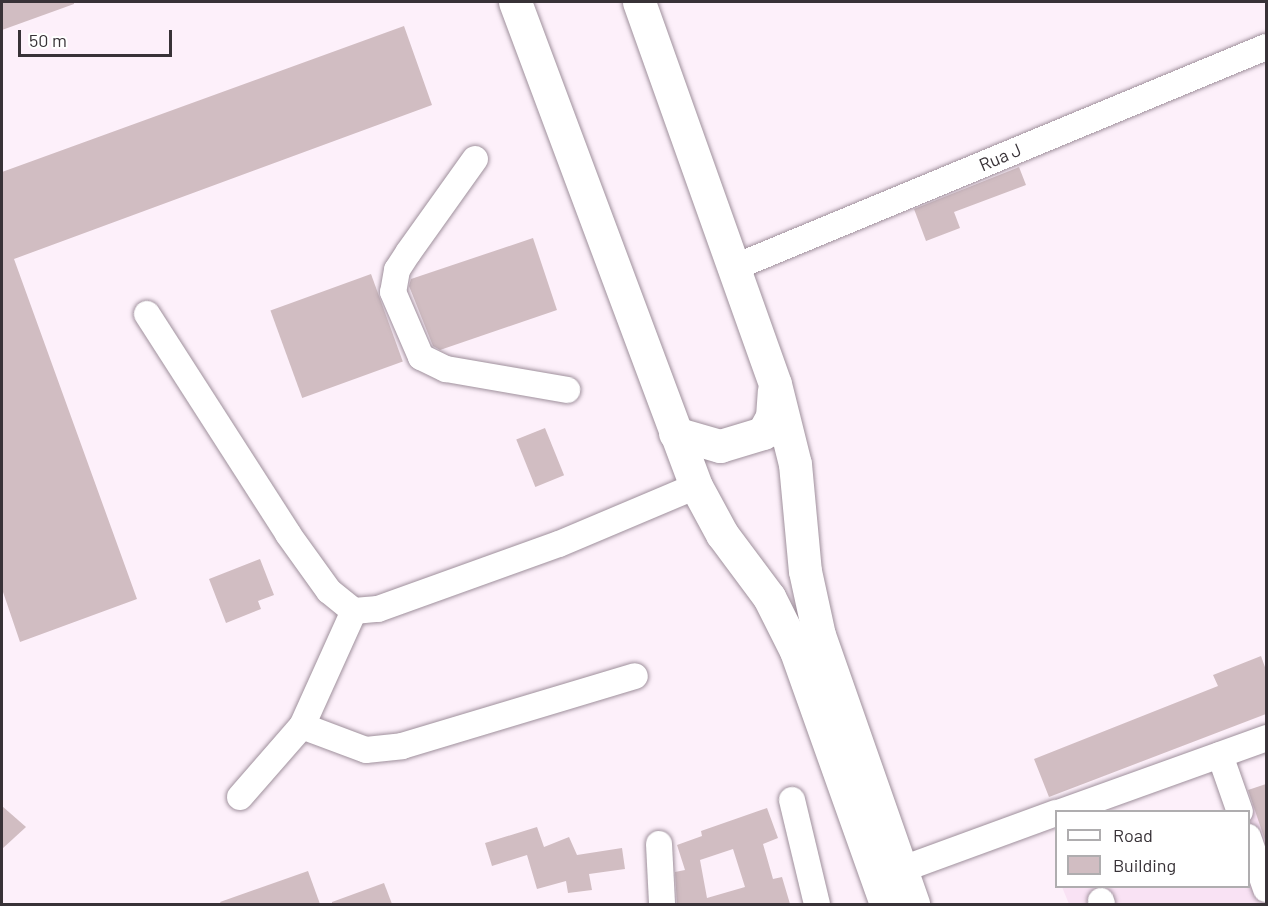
<!DOCTYPE html>
<style>
body{margin:0}
#map{position:relative;width:1268px;height:906px;overflow:hidden;background:#fdf0fa;font-family:Barlow,sans-serif}
div>[style]{position:absolute}
.built>*{inset:0;background:#f9e2f4}
.building>*{inset:0;background:#d1bdc2;transform-origin:0 0}
.roads{filter:drop-shadow(0 0 2px #9f909c) drop-shadow(0 0 2px #9f909c)}
.minor>*{height:26px;margin:-13px;padding:0 13px;transform-origin:13px;border-radius:13px;background:#fff}
.highway>*{height:33px;margin:-16.5px;padding:0 16.5px;transform-origin:16.5px;border-radius:16.5px;background:#fff}
span{translate:-50% -50%;white-space:nowrap;text-align:center;line-height:1.15;-webkit-text-stroke:6px #fff;paint-order:stroke}
.street-label{font-size:18px;color:#383237}
.frame{position:absolute;inset:0;border:3px solid #383237;pointer-events:none}
.legend{position:absolute;left:1055px;top:810px;width:195px;height:78px;box-sizing:border-box;background:#fff;border:2px solid #afadaf;margin:0;padding:8px 10px;list-style:none;font-size:18px;color:#383237}
.legend li{display:flex;align-items:center;gap:12px;height:30px}
.legend b{width:30px;border:2px solid #afadaf}
.scale{position:absolute;left:18px;top:30px;width:154px;height:27px;box-sizing:border-box;border:3px solid #383237;border-top:0;padding-left:8px;font-size:18px;line-height:21px;white-space:nowrap;color:#383237;-webkit-text-stroke:4px #fff;paint-order:stroke}
</style>
<div id="map">
<div class="built">
<i style="clip-path:polygon(1266px 799px,1266px 904px,1069px 904px,1062px 887px,1248px 886px,1248px 812px,1235px 811px)"></i>
</div>
<div class="building">
<i style="clip-path:polygon(2px 2px,74px 2px,74px 4px,2px 30px)"></i>
<i style="clip-path:polygon(404px 26px,432px 105px,14px 259px,137px 599px,20px 642px,2px 589px,2px 172px)"></i>
<i style="clip-path:polygon(1019px 167px,1026px 185px,954px 212px,960px 228px,926px 241px,914px 209px)"></i>
<i style="clip-path:polygon(533px 238px,557px 310px,440px 350px,433px 346px,409px 286px,411px 279px)"></i>
<i style="left:371px;top:274px;width:93px;height:107px;rotate:70deg"></i>
<i style="left:545px;top:428px;width:51px;height:31px;rotate:68deg"></i>
<i style="clip-path:polygon(260px 559px,274px 595px,258px 601px,261px 609px,226px 623px,209px 579px)"></i>
<i style="clip-path:polygon(1261px 656px,1266px 670px,1266px 714px,1049px 797px,1034px 759px,1218px 686px,1213px 675px)"></i>
<i style="clip-path:polygon(1266px 784px,1266px 843px,1248px 790px)"></i>
<i style="clip-path:polygon(2px 806px,26px 827px,2px 849px)"></i>
<i style="clip-path:polygon(evenodd,767px 808px,778px 838px,763px 844px,773px 879px,782px 877px,790px 904px,677px 904px,675px 872px,685px 870px,677px 845px,702px 836px,701px 831px,767px 808px,733px 849px,745px 887px,707px 898px,700px 860px,733px 849px)"></i>
<i style="clip-path:polygon(537px 827px,544px 847px,569px 837px,577px 855px,622px 848px,625px 869px,589px 874px,592px 890px,568px 893px,566px 881px,537px 889px,527px 855px,492px 866px,485px 843px)"></i>
<i style="clip-path:polygon(308px 871px,320px 904px,221px 904px,220px 902px)"></i>
<i style="clip-path:polygon(384px 883px,392px 904px,332px 904px,332px 902px)"></i>
</div>
<div class="roads">
<div class="minor">
<i style="left:475px;top:159px;width:115px;rotate:125.5deg"></i>
<i style="left:408px;top:253px;width:20px;rotate:123deg"></i>
<i style="left:397px;top:270px;width:22px;rotate:100deg"></i>
<i style="left:393px;top:292px;width:71px;rotate:66.7deg"></i>
<i style="left:421px;top:357px;width:28px;rotate:26deg"></i>
<i style="left:446px;top:369px;width:123px;rotate:9.8deg"></i>
<i style="left:733px;top:268px;width:577px;rotate:-22.52deg"></i>
<i style="left:147px;top:314px;width:261px;rotate:57.3deg"></i>
<i style="left:288px;top:534px;width:70px;rotate:54.3deg"></i>
<i style="left:329px;top:591px;width:32px;rotate:39deg"></i>
<i style="left:354px;top:611px;width:24px;rotate:-5deg"></i>
<i style="left:378px;top:609px;width:192px;rotate:-19.8deg"></i>
<i style="left:559px;top:544px;width:149px;rotate:-22.9deg"></i>
<i style="left:302px;top:726px;width:68px;rotate:20.6deg"></i>
<i style="left:366px;top:750px;width:36px;rotate:-6deg"></i>
<i style="left:402px;top:746px;width:243px;rotate:-16.7deg"></i>
<i style="left:1220px;top:755px;width:60px;rotate:70.7deg"></i>
<i style="left:240px;top:797px;width:94px;rotate:-48.9deg"></i>
<i style="left:302px;top:726px;width:126px;rotate:-65.7deg"></i>
<i style="left:792px;top:800px;width:107px;rotate:76.5deg"></i>
<i style="left:1061px;top:812px;width:218px;rotate:-19.8deg"></i>
<i style="left:1248px;top:837px;width:55px;rotate:70.9deg"></i>
<i style="left:659px;top:844px;width:60px;rotate:87.1deg"></i>
<i style="left:900px;top:870px;width:166px;rotate:-20.1deg"></i>
<i style="left:1101px;top:901px;width:3px;rotate:72deg"></i>
</div>
<div class="highway">
<i style="left:515px;top:2px;width:517px;rotate:69.5deg"></i>
<i style="left:696px;top:486px;width:55px;rotate:61.6deg"></i>
<i style="left:722px;top:534px;width:79px;rotate:53.3deg"></i>
<i style="left:769px;top:597px;width:60px;rotate:63.4deg"></i>
<i style="left:796px;top:651px;width:269px;rotate:70.4deg"></i>
<i style="left:639px;top:2px;width:405px;rotate:70.4deg"></i>
<i style="left:775px;top:384px;width:82px;rotate:76deg"></i>
<i style="left:795px;top:464px;width:107px;rotate:84.7deg"></i>
<i style="left:805px;top:571px;width:66px;rotate:77.7deg"></i>
<i style="left:819px;top:635px;width:285px;rotate:70.7deg"></i>
<i style="left:675px;top:433px;width:47px;rotate:16.1deg"></i>
<i style="left:720px;top:446px;width:45px;rotate:-16.8deg"></i>
<i style="left:763px;top:433px;width:18px;rotate:-61deg"></i>
<i style="left:772px;top:417px;width:26px;rotate:-86deg"></i>
</div>
</div>
<div class="street-label">
<span style="left:1000px;top:157px;rotate:-23deg">Rua J</span>
</div>
<div class="frame"></div>
<ul class="legend">
<li><b style="height:8px;background:#fff"></b>Road</li>
<li><b style="height:16px;background:#d1bdc2"></b>Building</li>
</ul>
<div class="scale">50 m</div>
</div>
